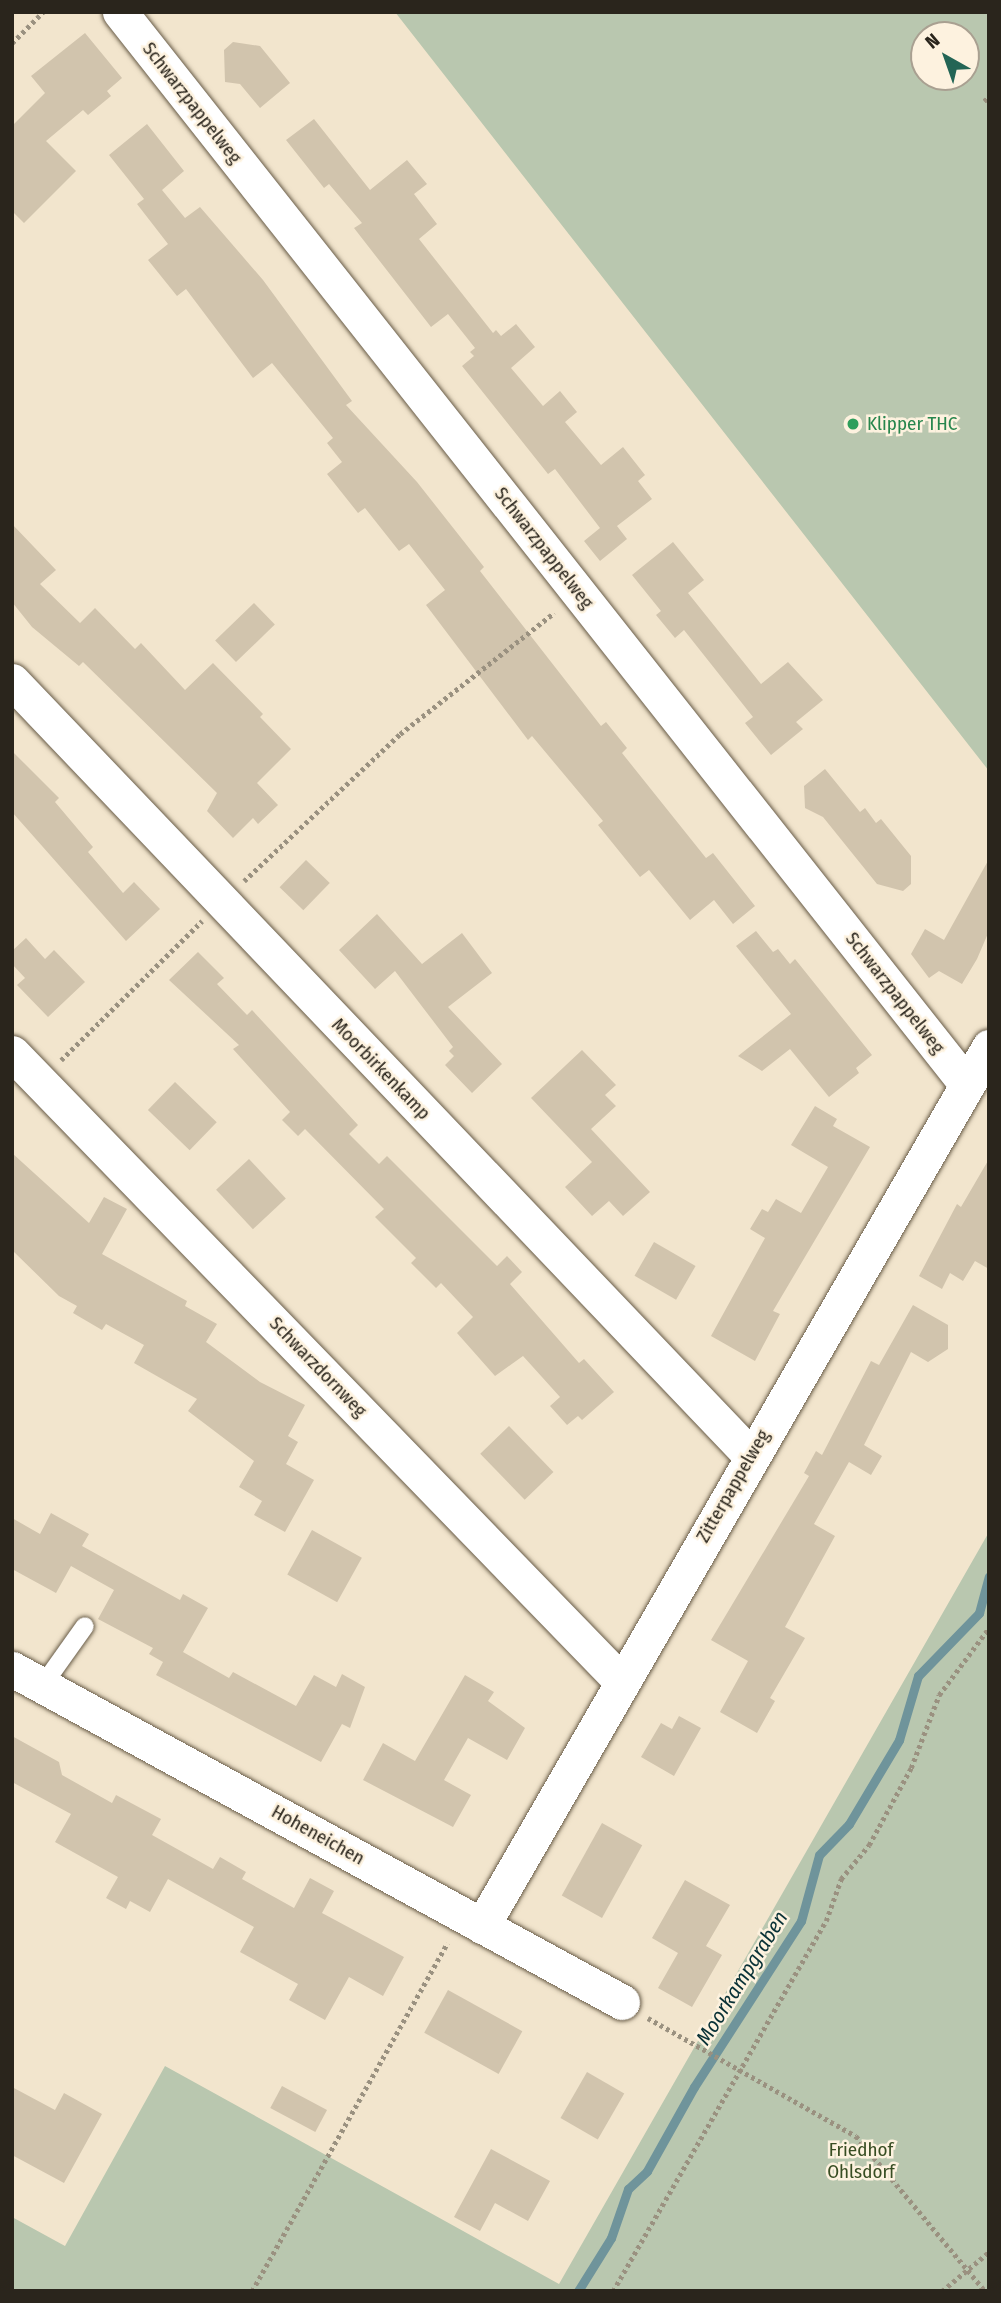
<!DOCTYPE html>
<style>
body{margin:0}
#map{position:relative;width:1001px;height:2303px;overflow:hidden;background:#f2e5cd;font-family:"Fira Sans Condensed",sans-serif}
div>[style]{position:absolute}
.green>*{inset:0;background:#b9c7af}
.stream>*{height:9px;margin:-4.5px;padding:0 4.5px;transform-origin:4.5px;border-radius:4.5px;background:#6f949b}
.building>*{inset:0;background:#d1c4ad;transform-origin:0 0}
.path>*{height:4.5px;margin-top:-2.25px;transform-origin:0;background:repeating-linear-gradient(90deg,#9a9180 0 3.5px,transparent 0 7px)}
.roads{filter:drop-shadow(0 0 2px #685c48) drop-shadow(0 0 2px #685c48)}
.lane>*{height:18px;margin:-9px;padding:0 9px;transform-origin:9px;border-radius:9px;background:#fff}
.street>*{height:35px;margin:-17.5px;padding:0 17.5px;transform-origin:17.5px;border-radius:17.5px;background:#fff}
.dots>*{width:19px;height:19px;translate:-50% -50%;box-sizing:border-box;border:4px solid #fdf2df;border-radius:50%}
span{translate:-50% -50%;white-space:nowrap;text-align:center;line-height:1.15;-webkit-text-stroke:5px #fdf2df;paint-order:stroke}
.street-label{font-size:19px;color:#2a251c}
.leisure-label{font-size:19px;color:#27864d}
.left{translate:0 -50%;text-align:left}
.park-label{font-size:19px;color:#374d22}
.water-label{font-size:21px;color:#093136;font-style:italic}
.frame{position:absolute;inset:0;border:14px solid #2a251c;pointer-events:none}
.north{position:absolute;left:910px;top:21px;width:70px;height:70px;box-sizing:border-box;background:#fdf2df;border:2px solid #a9a091;border-radius:50%;rotate:320deg;font-size:19px;font-weight:700;line-height:28px;text-align:center;color:#2a251c}
.north::after{content:'';display:block;margin:auto;width:24px;height:32px;background:#236555;clip-path:polygon(50% 0,100% 100%,50% 72%,0 100%)}
</style>
<div id="map">
<div class="green">
<i style="clip-path:polygon(evenodd,395px 12px,989px 12px,989px 771px,395px 12px,924px 35px,966px 35px,966px 77px,924px 77px,924px 35px)"></i>
<i style="clip-path:polygon(989px 1532px,989px 2291px,12px 2291px,12px 2217px,65px 2246px,165px 2066px,559px 2284px)"></i>
</div>
<div class="stream">
<i style="left:578px;top:2291px;width:62px;rotate:-58.1deg"></i>
<i style="left:611px;top:2238px;width:52px;rotate:-70.9deg"></i>
<i style="left:628px;top:2189px;width:26px;rotate:-43deg"></i>
<i style="left:647px;top:2171px;width:96px;rotate:-60.8deg"></i>
<i style="left:694px;top:2087px;width:197px;rotate:-57.2deg"></i>
<i style="left:801px;top:1921px;width:68px;rotate:-74.7deg"></i>
<i style="left:819px;top:1855px;width:43px;rotate:-45.9deg"></i>
<i style="left:849px;top:1824px;width:98px;rotate:-59.2deg"></i>
<i style="left:899px;top:1740px;width:67px;rotate:-73.5deg"></i>
<i style="left:918px;top:1676px;width:88px;rotate:-45.9deg"></i>
<i style="left:979px;top:1613px;width:38px;rotate:-75deg"></i>
</div>
<div class="building">
<i style="clip-path:polygon(85px 33px,122px 78px,107px 91px,111px 96px,88px 115px,83px 110px,46px 141px,76px 171px,24px 223px,12px 211px,12px 126px,45px 93px,31px 76px)"></i>
<i style="clip-path:polygon(233px 42px,260px 46px,290px 83px,260px 108px,240px 84px,225px 82px,224px 50px)"></i>
<i style="clip-path:polygon(314px 119px,370px 190px,407px 160px,427px 184px,414px 194px,437px 224px,419px 239px,493px 333px,496px 330px,501px 336px,516px 324px,535px 347px,511px 368px,543px 406px,560px 391px,577px 412px,565px 422px,601px 465px,623px 447px,645px 475px,638px 481px,652px 499px,617px 526px,627px 539px,600px 561px,584px 541px,600px 528px,555px 469px,548px 474px,462px 366px,474px 356px,470px 352px,475px 348px,448px 314px,431px 327px,354px 228px,362px 223px,329px 184px,324px 188px,286px 140px)"></i>
<i style="clip-path:polygon(147px 124px,184px 171px,162px 190px,185px 218px,200px 207px,263px 280px,352px 401px,346px 405px,417px 482px,484px 567px,480px 571px,601px 726px,606px 722px,627px 748px,622px 753px,706px 858px,713px 853px,755px 906px,733px 924px,714px 900px,690px 920px,649px 870px,640px 877px,598px 825px,603px 821px,532px 736px,528px 740px,426px 605px,445px 590px,409px 544px,399px 551px,365px 508px,358px 513px,327px 474px,342px 462px,327px 443px,333px 438px,272px 363px,253px 378px,186px 289px,177px 296px,148px 260px,168px 244px,137px 204px,144px 199px,109px 155px)"></i>
<i style="clip-path:polygon(12px 524px,56px 570px,40px 584px,80px 623px,95px 608px,135px 649px,141px 643px,185px 690px,213px 663px,263px 714px,260px 717px,291px 749px,257px 783px,278px 805px,258px 824px,253px 818px,233px 838px,207px 811px,217px 793px,83px 662px,79px 666px,32px 627px,12px 602px)"></i>
<i style="clip-path:polygon(673px 542px,704px 580px,688px 593px,761px 684px,788px 662px,823px 700px,796px 722px,803px 729px,771px 755px,745px 723px,753px 717px,684px 630px,675px 638px,656px 615px,661px 611px,632px 575px)"></i>
<i style="left:254px;top:603px;width:30px;height:54px;rotate:46deg"></i>
<i style="clip-path:polygon(12px 751px,59px 798px,55px 802px,93px 847px,88px 852px,123px 893px,134px 882px,160px 909px,126px 941px,12px 812px)"></i>
<i style="clip-path:polygon(825px 769px,860px 812px,865px 808px,876px 823px,881px 819px,911px 856px,911px 884px,903px 891px,877px 884px,823px 817px,805px 808px,804px 786px)"></i>
<i style="clip-path:polygon(989px 859px,989px 931px,977px 959px,962px 984px,939px 971px,929px 978px,911px 954px,925px 929px,944px 940px)"></i>
<i style="left:306px;top:860px;width:33px;height:38px;rotate:44deg"></i>
<i style="clip-path:polygon(377px 914px,422px 964px,462px 933px,492px 973px,448px 1007px,502px 1064px,472px 1093px,445px 1065px,454px 1056px,449px 1051px,453px 1047px,395px 971px,375px 989px,339px 950px)"></i>
<i style="clip-path:polygon(756px 931px,773px 952px,778px 949px,790px 964px,795px 959px,872px 1055px,856px 1068px,859px 1073px,829px 1097px,790px 1049px,762px 1071px,738px 1056px,791px 1014px,736px 946px)"></i>
<i style="clip-path:polygon(26px 938px,45px 959px,54px 950px,85px 982px,48px 1017px,17px 985px,25px 978px,12px 964px,12px 951px)"></i>
<i style="clip-path:polygon(198px 952px,224px 978px,217px 984px,247px 1015px,252px 1010px,358px 1125px,349px 1134px,379px 1164px,387px 1156px,497px 1266px,507px 1256px,522px 1272px,510px 1284px,579px 1363px,584px 1359px,614px 1392px,582px 1420px,578px 1416px,567px 1425px,550px 1406px,560px 1397px,523px 1356px,495px 1376px,457px 1333px,473px 1317px,441px 1283px,436px 1288px,411px 1263px,416px 1258px,375px 1217px,384px 1209px,305px 1129px,298px 1136px,282px 1120px,290px 1112px,233px 1049px,239px 1045px,169px 980px)"></i>
<i style="clip-path:polygon(582px 1050px,616px 1085px,605px 1095px,616px 1106px,591px 1129px,650px 1192px,623px 1216px,609px 1201px,592px 1216px,565px 1187px,592px 1162px,531px 1098px)"></i>
<i style="left:175px;top:1082px;width:58px;height:39px;rotate:44deg"></i>
<i style="clip-path:polygon(815px 1106px,837px 1119px,833px 1126px,870px 1147px,773px 1311px,780px 1314px,755px 1361px,711px 1336px,765px 1238px,750px 1229px,762px 1209px,768px 1212px,776px 1199px,801px 1213px,828px 1167px,791px 1145px)"></i>
<i style="clip-path:polygon(12px 1153px,89px 1223px,104px 1197px,127px 1209px,102px 1254px,187px 1301px,185px 1306px,217px 1324px,206px 1342px,260px 1382px,305px 1405px,288px 1436px,298px 1442px,286px 1464px,314px 1480px,285px 1532px,254px 1515px,262px 1501px,239px 1487px,254px 1461px,188px 1411px,197px 1399px,134px 1363px,144px 1345px,106px 1324px,102px 1330px,73px 1313px,77px 1306px,59px 1296px,12px 1250px)"></i>
<i style="left:249px;top:1159px;width:54px;height:45px;rotate:47deg"></i>
<i style="clip-path:polygon(989px 1159px,989px 1269px,975px 1261px,963px 1281px,950px 1273px,942px 1289px,919px 1276px,957px 1204px,961px 1207px)"></i>
<i style="left:654px;top:1242px;width:48px;height:39px;rotate:30deg"></i>
<i style="clip-path:polygon(913px 1305px,948px 1325px,948px 1349px,928px 1362px,911px 1352px,864px 1445px,882px 1456px,871px 1475px,849px 1462px,814px 1524px,835px 1536px,785px 1627px,805px 1638px,770px 1698px,775px 1701px,757px 1733px,720px 1712px,748px 1661px,711px 1640px,809px 1476px,804px 1473px,816px 1451px,822px 1455px,871px 1361px,879px 1365px)"></i>
<i style="left:509px;top:1426px;width:64px;height:40px;rotate:46deg"></i>
<i style="clip-path:polygon(51px 1513px,89px 1534px,82px 1546px,180px 1600px,183px 1594px,208px 1608px,183px 1652px,229px 1678px,233px 1672px,296px 1706px,314px 1675px,336px 1687px,342px 1674px,365px 1687px,350px 1728px,342px 1724px,321px 1762px,156px 1675px,163px 1662px,149px 1654px,153px 1648px,98px 1619px,114px 1590px,71px 1566px,56px 1593px,12px 1569px,12px 1518px,40px 1534px)"></i>
<i style="left:312px;top:1530px;width:57px;height:51px;rotate:29deg"></i>
<i style="clip-path:polygon(465px 1675px,494px 1692px,488px 1701px,525px 1728px,507px 1760px,468px 1738px,444px 1780px,471px 1795px,453px 1827px,363px 1780px,383px 1743px,415px 1761px)"></i>
<i style="clip-path:polygon(679px 1716px,701px 1728px,674px 1776px,641px 1757px,661px 1723px,672px 1729px)"></i>
<i style="clip-path:polygon(12px 1736px,59px 1762px,62px 1775px,112px 1803px,116px 1795px,161px 1819px,152px 1835px,213px 1869px,220px 1857px,246px 1872px,242px 1879px,294px 1908px,310px 1878px,334px 1891px,322px 1913px,404px 1957px,383px 1996px,349px 1977px,325px 2020px,289px 2000px,298px 1984px,240px 1952px,254px 1927px,168px 1879px,150px 1912px,130px 1901px,126px 1909px,106px 1898px,118px 1877px,55px 1842px,71px 1814px,12px 1782px)"></i>
<i style="left:602px;top:1823px;width:46px;height:83px;rotate:29deg"></i>
<i style="clip-path:polygon(685px 1880px,730px 1905px,706px 1946px,722px 1955px,692px 2007px,658px 1988px,678px 1953px,652px 1938px)"></i>
<i style="left:448px;top:1990px;width:85px;height:49px;rotate:29deg"></i>
<i style="left:587px;top:2072px;width:43px;height:53px;rotate:30deg"></i>
<i style="left:282px;top:2086px;width:51px;height:25px;rotate:28deg"></i>
<i style="clip-path:polygon(12px 2087px,55px 2110px,64px 2093px,102px 2114px,64px 2183px,12px 2155px)"></i>
<i style="clip-path:polygon(491px 2149px,550px 2181px,528px 2221px,495px 2203px,480px 2231px,454px 2217px)"></i>
</div>
<div class="path">
<i style="left:12px;top:43px;width:44px;rotate:-45deg"></i>
<i style="left:984px;top:101px;width:6px;rotate:-39deg"></i>
<i style="left:244px;top:881px;width:214px;rotate:-43.3deg"></i>
<i style="left:400px;top:734px;width:196px;rotate:-38.2deg"></i>
<i style="left:61px;top:1060px;width:198px;rotate:-44.6deg"></i>
<i style="left:648px;top:2018px;width:239px;rotate:29.6deg"></i>
<i style="left:856px;top:2136px;width:202px;rotate:50.2deg"></i>
<i style="left:252px;top:2291px;width:399px;rotate:-60.7deg"></i>
<i style="left:613px;top:2291px;width:427px;rotate:-60.1deg"></i>
<i style="left:826px;top:1921px;width:45px;rotate:-70.3deg"></i>
<i style="left:841px;top:1879px;width:44px;rotate:-50.5deg"></i>
<i style="left:869px;top:1845px;width:88px;rotate:-61.4deg"></i>
<i style="left:911px;top:1768px;width:78px;rotate:-69deg"></i>
<i style="left:939px;top:1695px;width:84px;rotate:-53.3deg"></i>
<i style="left:942px;top:2291px;width:61px;rotate:-39.7deg"></i>
</div>
<div class="roads">
<div class="lane">
<i style="left:43px;top:1685px;width:72px;rotate:-54.6deg"></i>
</div>
<div class="street">
<i style="left:120px;top:12px;width:1367px;rotate:51.71deg"></i>
<i style="left:12px;top:681px;width:1069px;rotate:46.36deg"></i>
<i style="left:12px;top:1053px;width:876px;rotate:45.88deg"></i>
<i style="left:12px;top:1669px;width:695px;rotate:28.63deg"></i>
<i style="left:482px;top:1926px;width:1015px;rotate:-60.02deg"></i>
</div>
</div>
<div class="dots">
<i style="left:853px;top:424px;background:#2e9e5b"></i>
</div>
<div class="street-label">
<span style="left:192px;top:103px;rotate:52deg">Schwarzpappelweg</span>
<span style="left:544px;top:548px;rotate:52deg">Schwarzpappelweg</span>
<span style="left:895px;top:993px;rotate:52deg">Schwarzpappelweg</span>
<span style="left:381px;top:1069px;rotate:46deg">Moorbirkenkamp</span>
<span style="left:318px;top:1367px;rotate:46deg">Schwarzdornweg</span>
<span style="left:733px;top:1486px;rotate:-60deg">Zitterpappelweg</span>
<span style="left:318px;top:1835px;rotate:29deg">Hoheneichen</span>
</div>
<div class="leisure-label">
<span class="left" style="left:867px;top:424px">Klipper THC</span>
</div>
<div class="park-label">
<span style="left:861px;top:2161px">Friedhof<br>Ohlsdorf</span>
</div>
<div class="water-label">
<span style="left:742px;top:1978px;rotate:-58deg">Moorkampgraben</span>
</div>
<div class="frame"></div>
<div class="north">N</div>
</div>
